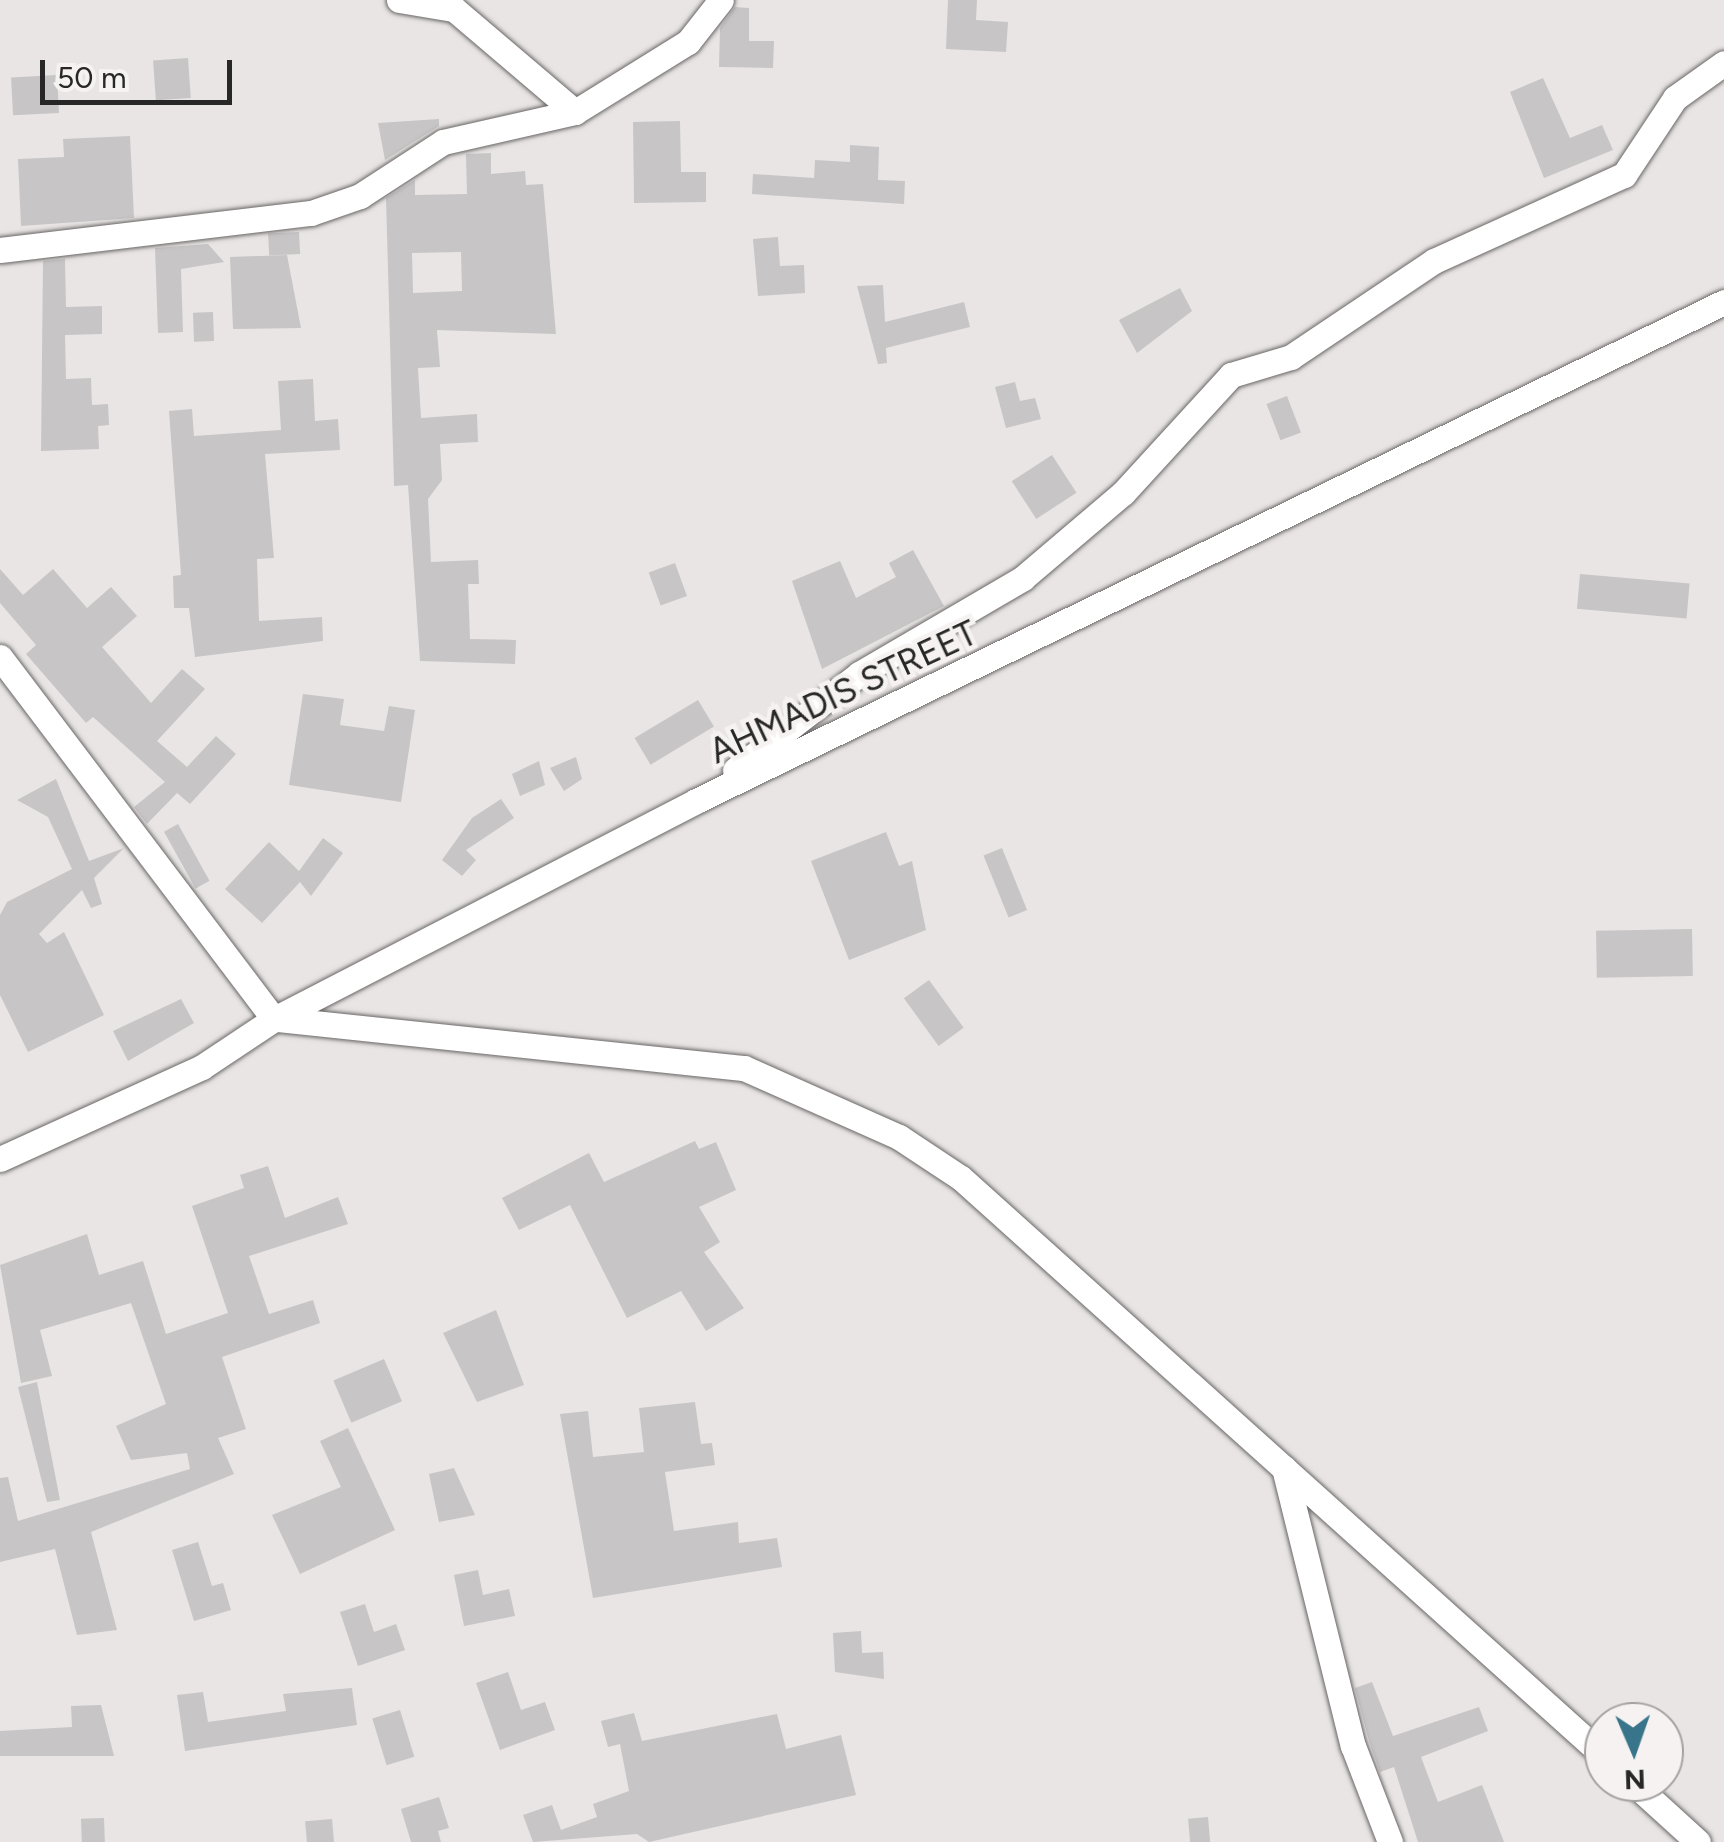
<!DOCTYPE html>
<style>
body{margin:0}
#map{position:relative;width:1724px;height:1842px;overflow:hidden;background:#e9e5e5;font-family:Figtree,sans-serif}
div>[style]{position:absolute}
.building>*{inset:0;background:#c8c5c7;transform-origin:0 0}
.roads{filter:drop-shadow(0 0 2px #6a6666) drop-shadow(0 0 2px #6a6666)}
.minor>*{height:25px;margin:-12.5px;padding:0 12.5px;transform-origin:12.5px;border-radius:12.5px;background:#fff}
span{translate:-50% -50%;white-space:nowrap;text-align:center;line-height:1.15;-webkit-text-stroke:9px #f6f2f2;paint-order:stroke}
.street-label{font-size:35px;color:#282727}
.north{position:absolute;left:1584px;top:1702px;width:100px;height:100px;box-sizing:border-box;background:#f6f2f2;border:2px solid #a4a1a1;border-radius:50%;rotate:178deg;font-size:28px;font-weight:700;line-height:40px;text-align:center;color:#282727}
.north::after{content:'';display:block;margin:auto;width:35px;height:45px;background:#38758b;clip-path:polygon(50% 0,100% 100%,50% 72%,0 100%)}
.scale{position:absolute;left:40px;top:60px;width:192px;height:45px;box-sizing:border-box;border:5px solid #282727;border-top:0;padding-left:12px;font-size:30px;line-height:35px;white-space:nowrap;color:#282727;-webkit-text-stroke:8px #f6f2f2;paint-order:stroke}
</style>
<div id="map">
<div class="building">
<i style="clip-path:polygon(948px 0,977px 0,976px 20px,1008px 22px,1006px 52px,946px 49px)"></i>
<i style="clip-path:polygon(735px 7px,749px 8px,749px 41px,774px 41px,773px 68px,719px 67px,720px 28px)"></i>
<i style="left:188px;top:58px;width:40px;height:35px;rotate:86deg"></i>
<i style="left:57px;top:75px;width:38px;height:46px;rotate:87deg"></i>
<i style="clip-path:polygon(1543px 78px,1570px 138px,1602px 125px,1613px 150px,1544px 178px,1510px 92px)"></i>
<i style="clip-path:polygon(439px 119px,439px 126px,385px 160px,378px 123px)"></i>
<i style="clip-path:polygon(680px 121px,681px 172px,706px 172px,706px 202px,634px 203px,633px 122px)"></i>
<i style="clip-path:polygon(130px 136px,134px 218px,21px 226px,18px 159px,64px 157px,63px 139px)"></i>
<i style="clip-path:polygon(850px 145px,879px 147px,878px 180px,905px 181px,904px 204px,752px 194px,753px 174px,814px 178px,815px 160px,850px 162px)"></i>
<i style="clip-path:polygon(evenodd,491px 153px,491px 174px,525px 171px,526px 185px,543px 184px,556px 334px,437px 330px,440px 367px,418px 368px,421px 418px,477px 414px,478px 442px,440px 444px,442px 480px,428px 499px,431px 562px,478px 560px,479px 584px,468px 584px,470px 639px,516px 640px,515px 664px,420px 661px,408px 485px,394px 486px,386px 198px,415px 180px,415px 195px,467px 194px,466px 154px,491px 153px,461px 252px,462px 291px,413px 293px,412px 253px,461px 252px)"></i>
<i style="left:299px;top:232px;width:22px;height:31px;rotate:87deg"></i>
<i style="clip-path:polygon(778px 237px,780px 266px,804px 265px,805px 293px,758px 296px,753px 239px)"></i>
<i style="clip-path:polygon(208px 244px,224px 262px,181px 269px,183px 332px,158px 333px,155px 248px)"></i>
<i style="clip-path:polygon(287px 255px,301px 328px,233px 329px,230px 257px)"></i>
<i style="clip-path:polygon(65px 259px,66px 307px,102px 306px,102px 334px,65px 335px,66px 379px,91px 378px,92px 405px,108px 404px,109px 425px,98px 426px,99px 449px,41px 451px,43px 261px)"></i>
<i style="clip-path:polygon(883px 285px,885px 322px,964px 302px,970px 327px,886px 348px,887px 363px,878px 364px,857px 286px)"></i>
<i style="clip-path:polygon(1180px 288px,1192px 311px,1137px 353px,1119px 320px)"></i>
<i style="left:213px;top:312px;width:29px;height:20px;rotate:88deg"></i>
<i style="clip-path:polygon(313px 379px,315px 421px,338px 419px,340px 450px,265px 454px,274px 558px,257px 559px,259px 621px,322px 617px,323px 641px,195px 657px,189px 608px,174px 608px,173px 576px,181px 575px,169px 411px,192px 409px,194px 436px,281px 430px,278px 381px)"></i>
<i style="clip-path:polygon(1015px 382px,1020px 401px,1035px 398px,1041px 419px,1006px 428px,995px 387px)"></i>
<i style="left:1287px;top:396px;width:39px;height:22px;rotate:69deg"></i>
<i style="left:1052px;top:455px;width:45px;height:48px;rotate:57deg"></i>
<i style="clip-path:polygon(913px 550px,944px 606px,822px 669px,792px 581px,840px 561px,856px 598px,896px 577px,889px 563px)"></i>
<i style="left:675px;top:563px;width:35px;height:28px;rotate:70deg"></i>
<i style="clip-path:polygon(0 569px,23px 595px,53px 569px,87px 608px,111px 587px,137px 616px,102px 647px,151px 703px,182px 669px,205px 689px,157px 741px,187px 767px,216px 736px,236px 754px,190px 804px,177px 793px,147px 824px,134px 807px,165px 782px,93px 717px,86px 723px,26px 654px,36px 645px,0 603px)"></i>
<i style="left:1580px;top:574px;width:110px;height:35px;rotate:5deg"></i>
<i style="clip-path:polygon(303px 694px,344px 699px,340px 725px,384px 731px,389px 706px,415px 710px,401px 802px,289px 785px)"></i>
<i style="left:698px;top:700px;width:31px;height:74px;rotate:59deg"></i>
<i style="clip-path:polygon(576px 757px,582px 779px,564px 791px,550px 768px)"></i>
<i style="clip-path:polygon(539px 761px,545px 785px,520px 796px,512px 774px)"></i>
<i style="clip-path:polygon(56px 779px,89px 861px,124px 848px,94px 878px,102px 904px,91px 908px,82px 890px,39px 934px,47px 943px,64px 932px,104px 1015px,28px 1052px,0 995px,0 915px,7px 902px,72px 869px,48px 817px,17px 800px)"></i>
<i style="clip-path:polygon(501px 799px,514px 818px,466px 850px,476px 860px,462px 876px,442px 860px,472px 818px)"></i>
<i style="left:178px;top:824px;width:65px;height:16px;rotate:61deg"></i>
<i style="clip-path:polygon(886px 832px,899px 866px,912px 861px,926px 930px,849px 960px,811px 861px)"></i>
<i style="clip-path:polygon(323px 838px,343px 853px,311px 896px,300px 882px,262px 923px,225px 889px,269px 842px,299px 871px)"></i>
<i style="left:1002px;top:848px;width:67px;height:20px;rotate:68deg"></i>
<i style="left:1692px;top:929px;width:47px;height:96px;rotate:89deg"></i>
<i style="left:929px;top:980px;width:59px;height:31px;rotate:54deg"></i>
<i style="clip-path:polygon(181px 999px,194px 1023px,128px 1061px,113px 1031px)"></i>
<i style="clip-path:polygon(695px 1141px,699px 1149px,716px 1142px,736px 1190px,699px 1207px,720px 1242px,704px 1252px,744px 1308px,706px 1331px,681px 1291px,627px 1318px,570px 1205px,519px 1230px,502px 1198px,589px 1153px,604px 1182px)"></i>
<i style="clip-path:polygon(268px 1166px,285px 1218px,338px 1197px,348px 1224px,249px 1256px,269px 1314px,313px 1300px,320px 1323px,222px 1357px,246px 1429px,218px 1438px,234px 1474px,91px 1532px,117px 1630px,77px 1635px,55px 1549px,0 1562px,0 1478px,8px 1477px,18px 1521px,190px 1469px,187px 1453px,131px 1460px,116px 1426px,166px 1404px,131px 1303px,40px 1330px,52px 1376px,21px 1383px,0 1265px,87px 1234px,99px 1275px,143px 1261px,166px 1334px,228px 1313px,192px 1206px,244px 1188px,240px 1175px)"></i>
<i style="clip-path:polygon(496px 1310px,524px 1385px,477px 1402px,443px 1333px)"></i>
<i style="left:384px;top:1359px;width:46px;height:55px;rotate:67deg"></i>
<i style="clip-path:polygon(37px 1382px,60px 1500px,47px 1502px,18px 1387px)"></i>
<i style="clip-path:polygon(695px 1402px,701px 1444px,712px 1443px,715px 1465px,665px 1472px,674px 1531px,738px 1522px,739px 1543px,777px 1538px,782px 1567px,593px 1598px,560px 1414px,588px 1411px,593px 1457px,644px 1452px,639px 1408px)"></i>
<i style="clip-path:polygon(348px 1428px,395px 1530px,300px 1574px,272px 1515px,341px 1487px,320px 1441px)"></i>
<i style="clip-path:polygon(454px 1468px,475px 1515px,439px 1522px,429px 1474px)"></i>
<i style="clip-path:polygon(198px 1542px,212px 1586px,223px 1583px,231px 1610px,194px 1621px,172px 1550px)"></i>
<i style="clip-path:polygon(478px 1570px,483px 1595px,509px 1589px,515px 1616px,464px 1626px,454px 1575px)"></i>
<i style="clip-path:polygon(365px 1604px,374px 1632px,396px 1624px,405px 1650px,358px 1666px,340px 1612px)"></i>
<i style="clip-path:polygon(861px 1631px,862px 1653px,883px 1652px,884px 1679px,835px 1672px,833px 1633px)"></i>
<i style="clip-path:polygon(508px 1672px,521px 1710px,545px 1702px,555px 1730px,500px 1750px,476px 1683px)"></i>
<i style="clip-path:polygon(1372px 1682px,1393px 1736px,1479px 1707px,1488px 1731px,1421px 1757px,1438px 1802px,1482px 1785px,1504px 1842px,1418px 1842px,1394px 1767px,1380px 1772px,1369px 1741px,1355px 1688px)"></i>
<i style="clip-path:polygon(352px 1688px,357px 1725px,185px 1751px,177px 1695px,203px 1692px,208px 1722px,286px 1711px,283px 1694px)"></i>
<i style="clip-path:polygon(101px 1705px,114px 1756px,0 1756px,0 1731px,72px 1727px,71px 1706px)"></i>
<i style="left:400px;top:1710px;width:49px;height:29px;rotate:73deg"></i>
<i style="clip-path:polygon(634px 1713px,642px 1741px,777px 1714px,786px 1749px,841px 1735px,856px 1795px,649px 1842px,637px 1834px,533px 1842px,523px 1815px,552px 1805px,561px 1830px,597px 1817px,593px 1804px,629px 1791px,620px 1744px,608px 1747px,601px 1721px)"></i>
<i style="clip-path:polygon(439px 1797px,449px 1828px,438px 1831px,441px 1842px,411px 1842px,401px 1809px)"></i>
<i style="left:1208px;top:1817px;width:25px;height:20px;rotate:85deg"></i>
<i style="left:104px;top:1818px;width:24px;height:23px;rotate:88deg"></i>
<i style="left:332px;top:1819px;width:23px;height:27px;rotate:85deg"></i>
</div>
<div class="roads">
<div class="minor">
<i style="left:399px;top:0;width:56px;rotate:9.3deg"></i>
<i style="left:454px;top:9px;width:159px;rotate:40.4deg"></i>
<i style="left:0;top:250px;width:313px;rotate:-6.8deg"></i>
<i style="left:311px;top:213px;width:52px;rotate:-19.1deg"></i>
<i style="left:360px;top:196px;width:99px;rotate:-33deg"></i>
<i style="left:443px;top:142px;width:135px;rotate:-12.8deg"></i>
<i style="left:575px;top:112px;width:133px;rotate:-31.8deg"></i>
<i style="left:688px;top:42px;width:53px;rotate:-51.8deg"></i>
<i style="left:0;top:657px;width:454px;rotate:52.9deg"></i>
<i style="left:735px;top:770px;width:157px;rotate:-37.7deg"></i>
<i style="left:859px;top:674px;width:190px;rotate:-30.3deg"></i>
<i style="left:1023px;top:578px;width:131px;rotate:-40.4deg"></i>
<i style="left:1123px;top:493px;width:160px;rotate:-47.5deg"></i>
<i style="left:1231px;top:375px;width:63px;rotate:-16.7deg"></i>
<i style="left:1291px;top:357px;width:172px;rotate:-33.9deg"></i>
<i style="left:1434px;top:261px;width:209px;rotate:-24.4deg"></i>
<i style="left:1624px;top:175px;width:92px;rotate:-56.5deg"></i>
<i style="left:1675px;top:98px;width:60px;rotate:-35.5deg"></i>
<i style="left:276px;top:1019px;width:471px;rotate:6deg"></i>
<i style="left:744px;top:1068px;width:170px;rotate:24deg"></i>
<i style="left:899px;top:1137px;width:74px;rotate:33.5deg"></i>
<i style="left:961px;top:1178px;width:865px;rotate:41.95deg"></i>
<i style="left:0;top:1159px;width:222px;rotate:-24.5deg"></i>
<i style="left:202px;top:1067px;width:87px;rotate:-33.7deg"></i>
<i style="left:274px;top:1019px;width:475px;rotate:-27.3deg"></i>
<i style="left:696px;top:801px;width:1143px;rotate:-25.89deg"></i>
<i style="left:1284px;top:1468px;width:286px;rotate:76.1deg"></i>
<i style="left:1353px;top:1746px;width:103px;rotate:68.9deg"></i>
<i style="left:1632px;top:1782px;width:89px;rotate:42.3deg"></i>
</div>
</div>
<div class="street-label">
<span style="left:843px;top:692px;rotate:-25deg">AHMADIS STREET</span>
</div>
<div class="north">N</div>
<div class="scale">50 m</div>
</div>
